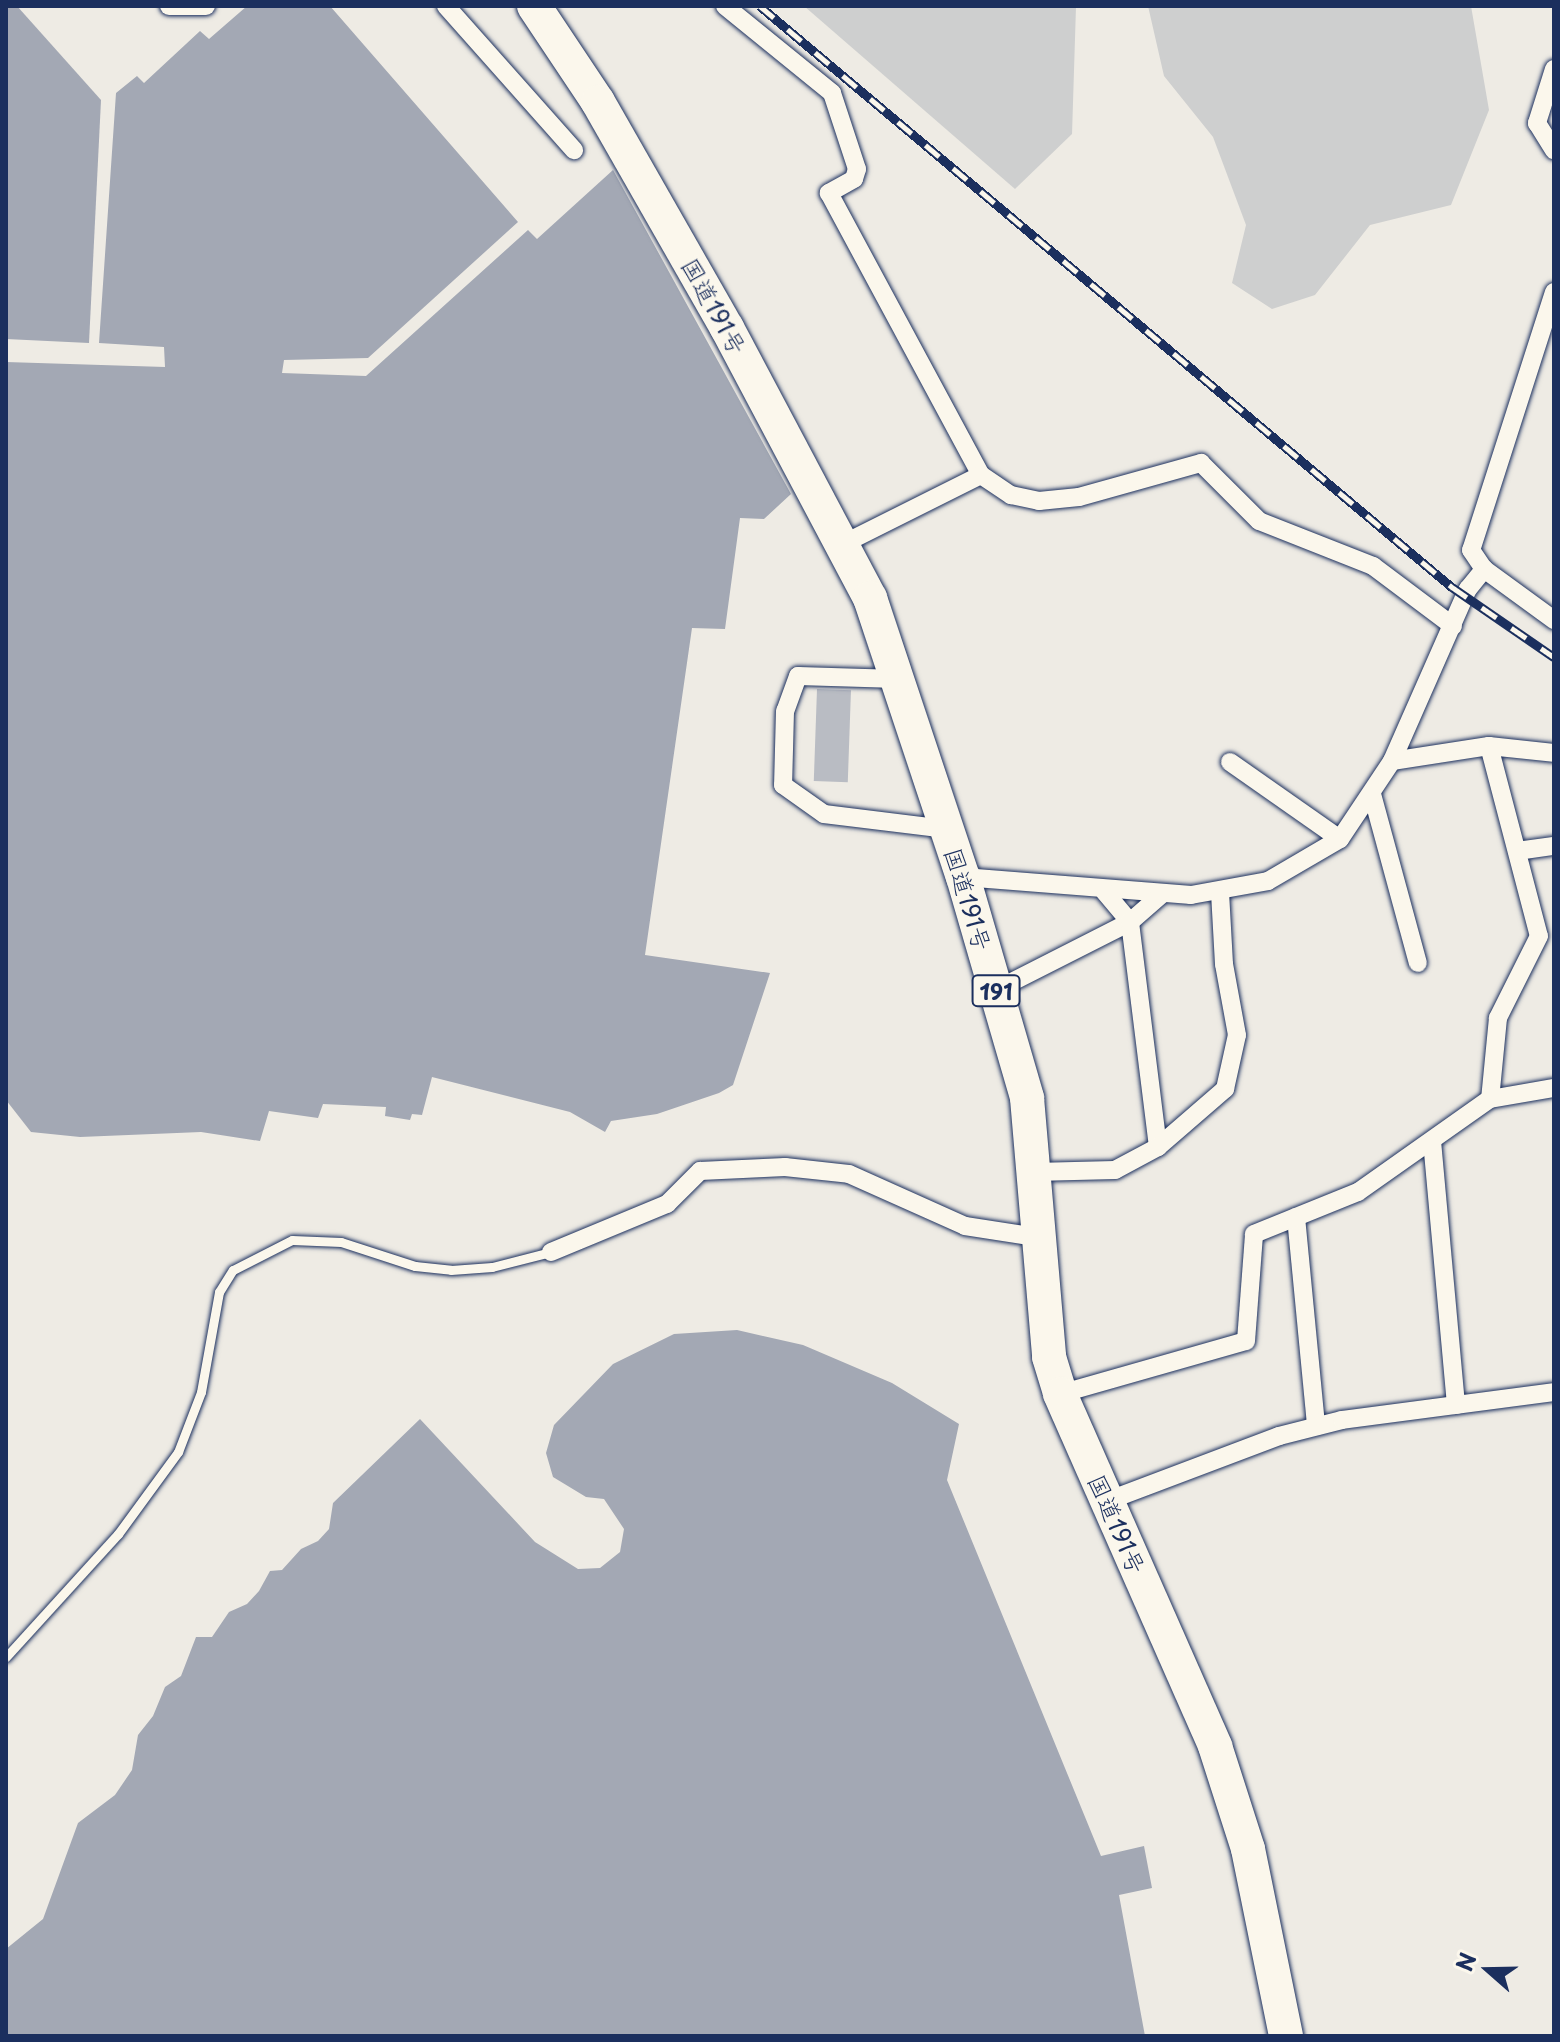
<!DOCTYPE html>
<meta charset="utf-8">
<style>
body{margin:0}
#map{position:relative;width:1560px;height:2042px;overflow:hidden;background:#eeebe4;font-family:"Playpen Sans","Klee One",sans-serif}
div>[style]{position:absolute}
.green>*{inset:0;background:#cecfcf}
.water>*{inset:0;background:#a3a8b4}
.building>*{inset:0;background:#b9bcc3;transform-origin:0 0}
.roads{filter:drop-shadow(0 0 2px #1b2f5e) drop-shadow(0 0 2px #1b2f5e)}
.lane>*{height:9px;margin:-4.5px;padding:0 4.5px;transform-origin:4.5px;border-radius:4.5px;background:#fbf7ec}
.street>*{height:18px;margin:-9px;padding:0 9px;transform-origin:9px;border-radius:9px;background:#fbf7ec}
.highway>*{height:34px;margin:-17px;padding:0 17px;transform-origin:17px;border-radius:17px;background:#fbf7ec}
.rail>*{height:9px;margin-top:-4.5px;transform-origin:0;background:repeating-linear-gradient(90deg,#fbf7ec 0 18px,#1b2f5e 0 36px);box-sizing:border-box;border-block:2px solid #1b2f5e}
span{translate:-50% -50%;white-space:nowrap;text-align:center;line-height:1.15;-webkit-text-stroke:7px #fbf7ec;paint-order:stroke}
.shield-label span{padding:2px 6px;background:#fbf7ec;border:2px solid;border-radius:6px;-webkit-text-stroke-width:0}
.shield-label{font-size:22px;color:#1b2f5e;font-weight:700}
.street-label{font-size:24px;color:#1b2f5e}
.frame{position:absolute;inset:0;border:8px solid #1b2f5e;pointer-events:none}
.north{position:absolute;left:1448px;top:1930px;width:80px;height:80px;-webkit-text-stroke:6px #fbf7ec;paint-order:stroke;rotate:290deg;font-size:22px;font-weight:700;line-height:32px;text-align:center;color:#1b2f5e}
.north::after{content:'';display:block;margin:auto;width:28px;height:36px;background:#1b2f5e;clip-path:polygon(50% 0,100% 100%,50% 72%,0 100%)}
</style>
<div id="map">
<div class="green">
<i style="clip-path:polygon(804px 6px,1076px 6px,1072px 134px,1015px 189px)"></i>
<i style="clip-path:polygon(1148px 6px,1471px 6px,1489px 110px,1451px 205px,1370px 225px,1315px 295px,1272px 309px,1232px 283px,1246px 225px,1213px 137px,1164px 76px)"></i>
</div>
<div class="water">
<i style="clip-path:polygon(6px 6px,17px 6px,101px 100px,89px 343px,6px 339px)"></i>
<i style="clip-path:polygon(247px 6px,330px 6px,518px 222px,368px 358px,284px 360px,282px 373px,366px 376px,528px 230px,537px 239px,613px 170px,791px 494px,764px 519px,740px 518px,725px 629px,692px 628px,645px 955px,770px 973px,733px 1085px,719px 1093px,657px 1114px,611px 1121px,605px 1132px,570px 1112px,432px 1077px,422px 1115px,412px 1114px,410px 1120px,385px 1116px,386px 1107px,323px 1104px,318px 1118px,269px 1111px,260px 1141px,201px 1132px,80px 1137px,31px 1132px,6px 1100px,6px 362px,165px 367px,164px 347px,99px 343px,116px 93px,137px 76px,144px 83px,200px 31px,209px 39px)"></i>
<i style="clip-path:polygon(737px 1330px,803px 1345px,892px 1383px,959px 1424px,947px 1480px,1101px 1856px,1144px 1846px,1152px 1888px,1119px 1895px,1145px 2036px,6px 2036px,6px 1949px,43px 1919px,78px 1823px,115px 1795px,132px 1770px,138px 1735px,153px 1716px,165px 1687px,181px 1676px,196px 1637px,212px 1637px,229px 1612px,247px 1604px,259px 1591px,270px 1571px,282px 1570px,301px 1549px,318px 1541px,329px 1529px,333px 1503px,420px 1419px,535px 1542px,578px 1569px,600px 1568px,620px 1552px,624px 1529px,604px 1499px,586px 1497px,553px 1477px,546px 1453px,554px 1425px,613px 1364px,674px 1334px)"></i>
</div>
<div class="building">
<i style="left:817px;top:689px;width:34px;height:92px;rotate:2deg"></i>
</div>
<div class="roads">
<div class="lane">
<i style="left:6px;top:1657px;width:166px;rotate:-47.7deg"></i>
<i style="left:118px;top:1534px;width:102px;rotate:-53.8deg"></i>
<i style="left:178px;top:1452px;width:64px;rotate:-69deg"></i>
<i style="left:201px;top:1392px;width:102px;rotate:-79.8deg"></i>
<i style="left:219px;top:1292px;width:26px;rotate:-58deg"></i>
<i style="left:233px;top:1270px;width:66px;rotate:-27deg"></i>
<i style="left:292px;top:1240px;width:49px;rotate:2.3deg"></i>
<i style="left:341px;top:1242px;width:78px;rotate:18deg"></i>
<i style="left:415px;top:1266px;width:36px;rotate:6deg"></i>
<i style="left:451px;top:1270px;width:41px;rotate:-4.2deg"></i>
<i style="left:492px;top:1267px;width:61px;rotate:-14.3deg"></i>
</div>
<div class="street">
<i style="left:169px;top:6px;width:37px"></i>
<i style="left:446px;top:6px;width:193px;rotate:48.4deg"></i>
<i style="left:725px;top:6px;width:138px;rotate:39.1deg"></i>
<i style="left:832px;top:93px;width:80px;rotate:71.8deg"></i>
<i style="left:857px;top:169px;width:10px;rotate:107deg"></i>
<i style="left:854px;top:179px;width:29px;rotate:151deg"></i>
<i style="left:829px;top:193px;width:320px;rotate:61.7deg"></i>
<i style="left:1554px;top:69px;width:57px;rotate:107.5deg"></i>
<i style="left:1537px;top:123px;width:32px;rotate:58deg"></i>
<i style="left:1554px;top:292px;width:271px;rotate:107.8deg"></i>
<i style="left:1471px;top:550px;width:23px;rotate:56deg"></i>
<i style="left:1484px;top:569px;width:87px;rotate:36.1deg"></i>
<i style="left:845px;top:543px;width:152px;rotate:-26.6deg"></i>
<i style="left:981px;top:475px;width:36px;rotate:34deg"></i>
<i style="left:1011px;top:495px;width:29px;rotate:12deg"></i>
<i style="left:1039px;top:501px;width:40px;rotate:-5.7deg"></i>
<i style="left:1079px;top:497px;width:127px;rotate:-15.6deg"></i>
<i style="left:1201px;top:463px;width:82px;rotate:45deg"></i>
<i style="left:1259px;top:521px;width:123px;rotate:21.5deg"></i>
<i style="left:1373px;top:566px;width:100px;rotate:36.9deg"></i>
<i style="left:898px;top:679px;width:100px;rotate:-178.3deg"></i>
<i style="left:798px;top:676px;width:37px;rotate:110deg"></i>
<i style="left:785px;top:711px;width:74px;rotate:91.5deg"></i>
<i style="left:783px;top:785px;width:50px;rotate:35.3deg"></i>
<i style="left:824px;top:814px;width:124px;rotate:7deg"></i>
<i style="left:1489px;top:746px;width:65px;rotate:6.1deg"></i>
<i style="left:1392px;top:761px;width:98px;rotate:-8.8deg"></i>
<i style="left:1489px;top:746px;width:196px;rotate:75.3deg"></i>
<i style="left:1539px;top:936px;width:92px;rotate:116.6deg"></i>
<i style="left:1498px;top:1018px;width:81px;rotate:95.6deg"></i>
<i style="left:1230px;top:762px;width:134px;rotate:35deg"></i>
<i style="left:1372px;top:794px;width:175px;rotate:74.8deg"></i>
<i style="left:1517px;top:851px;width:37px;rotate:-8deg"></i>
<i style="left:963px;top:877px;width:229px;rotate:4.5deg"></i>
<i style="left:1191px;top:895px;width:78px;rotate:-10.3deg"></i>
<i style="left:1268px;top:881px;width:83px;rotate:-30.3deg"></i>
<i style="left:1340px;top:839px;width:94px;rotate:-56.3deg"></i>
<i style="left:1392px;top:761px;width:188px;rotate:-66.2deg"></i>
<i style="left:1468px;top:589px;width:26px;rotate:-51deg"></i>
<i style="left:996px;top:990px;width:150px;rotate:-26.9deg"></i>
<i style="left:1130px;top:922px;width:40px;rotate:-130deg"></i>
<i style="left:1432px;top:1141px;width:265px;rotate:84.8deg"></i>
<i style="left:1158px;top:1147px;width:227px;rotate:-97.1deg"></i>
<i style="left:1130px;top:922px;width:43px;rotate:-41.2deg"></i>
<i style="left:1034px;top:1172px;width:81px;rotate:-1.4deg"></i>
<i style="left:1115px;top:1170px;width:49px;rotate:-28.1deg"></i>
<i style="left:1158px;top:1147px;width:89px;rotate:-40.9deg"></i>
<i style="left:1225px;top:1089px;width:55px;rotate:-77.5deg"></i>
<i style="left:1237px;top:1035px;width:72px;rotate:-100.4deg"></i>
<i style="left:1224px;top:964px;width:72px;rotate:-93.2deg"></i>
<i style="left:1296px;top:1217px;width:210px;rotate:84.5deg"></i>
<i style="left:551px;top:1252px;width:126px;rotate:-22.5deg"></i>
<i style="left:667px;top:1204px;width:47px;rotate:-45deg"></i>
<i style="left:700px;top:1171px;width:85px;rotate:-2.7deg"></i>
<i style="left:785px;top:1167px;width:64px;rotate:6.2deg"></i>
<i style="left:849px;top:1174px;width:127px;rotate:24.1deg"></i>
<i style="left:965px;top:1226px;width:72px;rotate:8.8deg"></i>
<i style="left:1060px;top:1394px;width:193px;rotate:-15.9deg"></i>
<i style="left:1246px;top:1341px;width:107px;rotate:-85.7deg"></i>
<i style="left:1254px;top:1234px;width:112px;rotate:-22deg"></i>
<i style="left:1358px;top:1192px;width:161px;rotate:-35.2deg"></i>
<i style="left:1490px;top:1099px;width:65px;rotate:-9.8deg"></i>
<i style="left:1107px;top:1501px;width:184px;rotate:-20.7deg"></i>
<i style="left:1279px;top:1436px;width:65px;rotate:-14.3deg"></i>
<i style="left:1342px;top:1420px;width:214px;rotate:-7.5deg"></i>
</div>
<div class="highway">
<i style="left:534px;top:6px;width:115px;rotate:56.3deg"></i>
<i style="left:598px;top:102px;width:260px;rotate:60.3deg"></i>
<i style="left:727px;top:328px;width:306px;rotate:62.1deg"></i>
<i style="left:870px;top:598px;width:294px;rotate:71.6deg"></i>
<i style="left:963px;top:877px;width:230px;rotate:73.8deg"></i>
<i style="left:1027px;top:1098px;width:260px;rotate:85.1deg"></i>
<i style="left:1049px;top:1357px;width:39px;rotate:73deg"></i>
<i style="left:1060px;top:1394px;width:385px;rotate:66.2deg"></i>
<i style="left:1215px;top:1746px;width:108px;rotate:72.2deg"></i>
<i style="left:1248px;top:1849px;width:191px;rotate:78.5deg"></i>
</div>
</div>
<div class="rail">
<i style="left:760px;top:6px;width:904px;rotate:40.02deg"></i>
<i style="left:1452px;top:587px;width:124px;rotate:34.5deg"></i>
</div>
<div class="shield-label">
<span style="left:996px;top:991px">191</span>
</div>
<div class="street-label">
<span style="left:714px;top:306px;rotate:61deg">国道191号</span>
<span style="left:968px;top:899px;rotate:73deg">国道191号</span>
<span style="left:1117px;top:1524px;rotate:66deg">国道191号</span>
</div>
<div class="frame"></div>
<div class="north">N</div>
</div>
